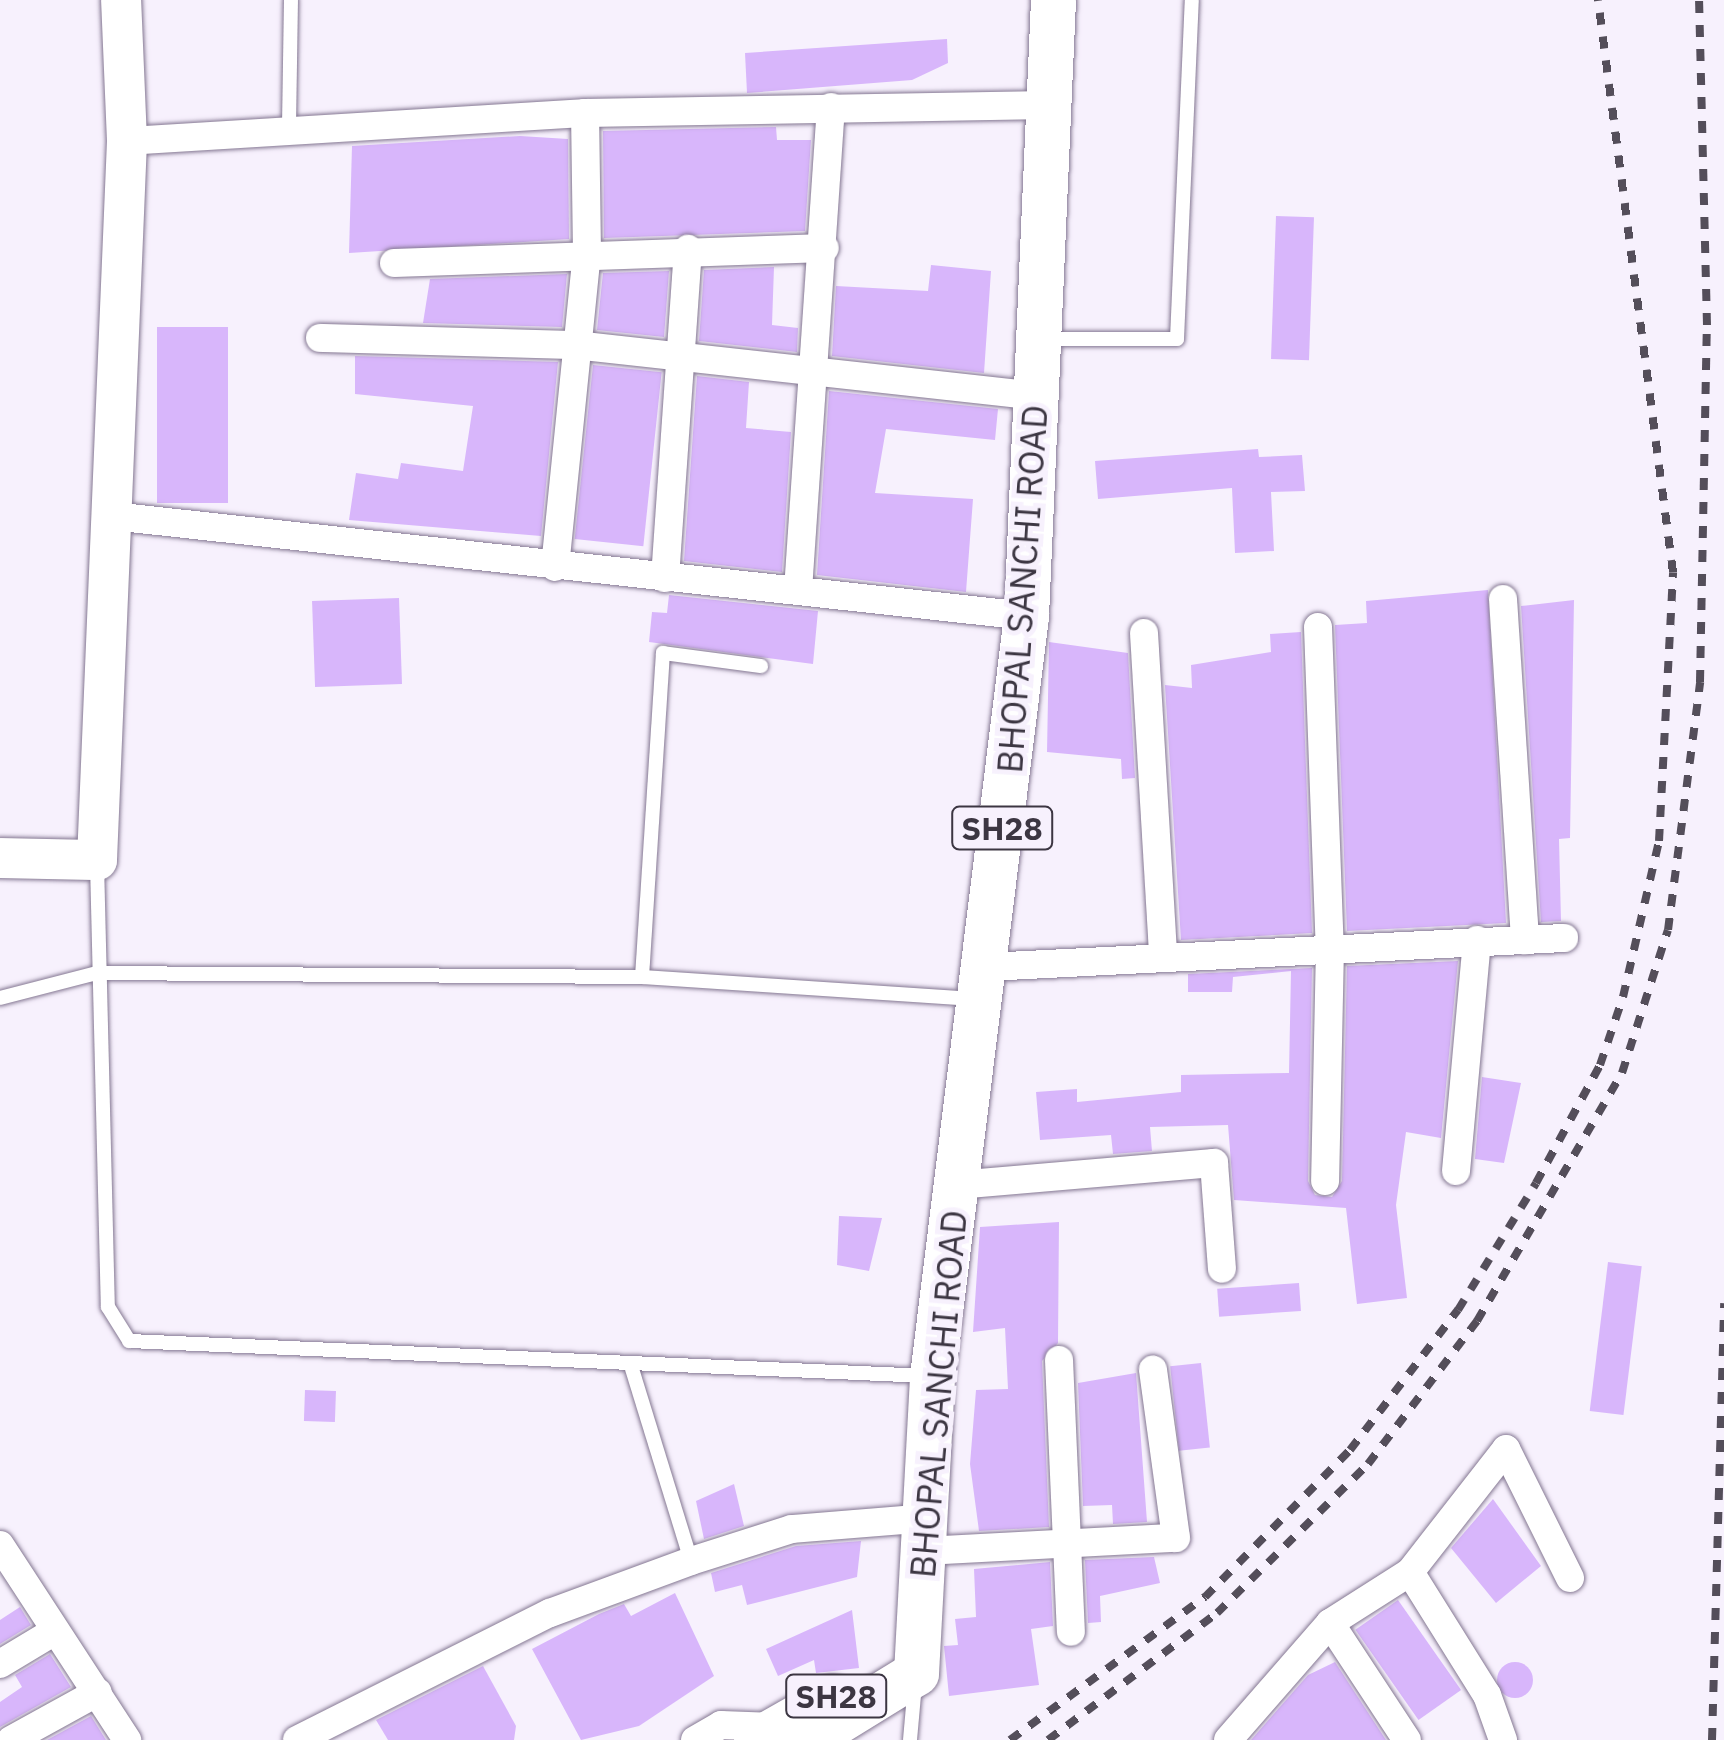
<!DOCTYPE html>
<style>
body{margin:0}
#map{position:relative;width:1724px;height:1740px;overflow:hidden;background:#f7f1fd;font-family:"IBM Plex Sans",sans-serif}
div>[style]{position:absolute}
.building>*{inset:0;background:#d8b6fb;transform-origin:0 0}
.round{border-radius:50%}
.roads{filter:drop-shadow(0 0 2px #847792) drop-shadow(0 0 2px #847792)}
.lane>*{height:14px;margin:-7px;padding:0 7px;transform-origin:7px;border-radius:7px;background:#fff}
.street>*{height:28px;margin:-14px;padding:0 14px;transform-origin:14px;border-radius:14px;background:#fff}
.secondary>*{height:40px;margin:-20px;padding:0 20px;transform-origin:20px;border-radius:20px;background:#fff}
.primary>*{height:45px;margin:-22.5px;padding:0 22.5px;transform-origin:22.5px;border-radius:22.5px;background:#fff}
.rail>*{height:8px;margin-top:-4px;transform-origin:0;background:repeating-linear-gradient(90deg,#544e5a 0 12px,transparent 0 24px)}
span{translate:-50% -50%;white-space:nowrap;text-align:center;line-height:1.15;-webkit-text-stroke:10px #f7f1fd;paint-order:stroke}
.shield-label span{padding:2px 8px;background:#f7f1fd;border:2px solid;border-radius:8px;-webkit-text-stroke-width:0}
.shield-label{font-size:32px;color:#3c3642;font-weight:700}
.street-label{font-size:35px;color:#3c3642}
</style>
<div id="map">
<div class="building">
<i style="clip-path:polygon(947px 39px,948px 63px,912px 80px,747px 93px,745px 53px)"></i>
<i style="clip-path:polygon(776px 127px,777px 140px,811px 140px,805px 231px,604px 238px,603px 131px)"></i>
<i style="clip-path:polygon(520px 136px,568px 139px,569px 239px,349px 253px,352px 146px)"></i>
<i style="left:1276px;top:216px;width:38px;height:143px;rotate:2deg"></i>
<i style="clip-path:polygon(931px 265px,991px 271px,984px 373px,832px 356px,836px 286px,928px 291px)"></i>
<i style="clip-path:polygon(774px 267px,772px 325px,798px 328px,797px 352px,699px 341px,704px 270px)"></i>
<i style="clip-path:polygon(669px 271px,664px 337px,597px 330px,603px 273px)"></i>
<i style="clip-path:polygon(567px 274px,562px 327px,423px 323px,430px 279px)"></i>
<i style="left:157px;top:327px;width:71px;height:176px"></i>
<i style="clip-path:polygon(355px 356px,558px 362px,541px 536px,349px 520px,356px 473px,398px 479px,401px 463px,463px 471px,473px 406px,355px 394px)"></i>
<i style="left:593px;top:365px;width:69px;height:175px;rotate:6deg"></i>
<i style="clip-path:polygon(697px 376px,749px 382px,746px 428px,791px 432px,782px 572px,684px 561px)"></i>
<i style="clip-path:polygon(829px 391px,998px 409px,995px 440px,886px 429px,875px 493px,973px 499px,966px 592px,817px 575px)"></i>
<i style="clip-path:polygon(1258px 449px,1259px 457px,1302px 455px,1305px 491px,1271px 492px,1274px 551px,1235px 553px,1232px 488px,1098px 499px,1095px 461px)"></i>
<i style="clip-path:polygon(1488px 590px,1506px 923px,1347px 931px,1335px 625px,1367px 623px,1366px 601px)"></i>
<i style="clip-path:polygon(669px 595px,818px 611px,813px 664px,649px 642px,652px 612px,667px 613px)"></i>
<i style="left:399px;top:598px;width:86px;height:87px;rotate:88deg"></i>
<i style="clip-path:polygon(1574px 600px,1570px 838px,1559px 839px,1561px 921px,1541px 922px,1521px 606px)"></i>
<i style="clip-path:polygon(1301px 632px,1312px 933px,1181px 940px,1165px 685px,1192px 688px,1191px 665px,1271px 652px,1270px 634px)"></i>
<i style="clip-path:polygon(1049px 642px,1128px 653px,1135px 778px,1122px 779px,1121px 759px,1047px 752px)"></i>
<i style="clip-path:polygon(1458px 961px,1441px 1138px,1406px 1132px,1396px 1205px,1407px 1298px,1357px 1304px,1346px 1208px,1234px 1200px,1228px 1125px,1150px 1127px,1152px 1151px,1113px 1154px,1111px 1135px,1040px 1140px,1036px 1092px,1077px 1089px,1077px 1102px,1181px 1092px,1181px 1075px,1289px 1073px,1291px 971px,1233px 977px,1232px 992px,1188px 992px,1188px 974px,1312px 968px,1308px 1181px,1315px 1195px,1332px 1197px,1342px 1181px,1347px 966px)"></i>
<i style="clip-path:polygon(1482px 1077px,1521px 1083px,1504px 1163px,1475px 1159px)"></i>
<i style="clip-path:polygon(839px 1216px,882px 1218px,869px 1271px,837px 1265px)"></i>
<i style="clip-path:polygon(1059px 1222px,1058px 1343px,1042px 1361px,1049px 1527px,979px 1531px,970px 1464px,976px 1390px,1008px 1389px,1005px 1328px,973px 1332px,980px 1227px)"></i>
<i style="left:1608px;top:1262px;width:34px;height:150px;rotate:7deg"></i>
<i style="left:1299px;top:1283px;width:28px;height:82px;rotate:86deg"></i>
<i style="left:1201px;top:1363px;width:85px;height:31px;rotate:84deg"></i>
<i style="clip-path:polygon(1136px 1373px,1147px 1522px,1113px 1524px,1112px 1505px,1083px 1506px,1078px 1383px)"></i>
<i style="left:305px;top:1390px;width:31px;height:31px;rotate:2deg"></i>
<i style="clip-path:polygon(734px 1484px,744px 1526px,704px 1539px,696px 1501px)"></i>
<i style="clip-path:polygon(1493px 1499px,1541px 1566px,1496px 1603px,1451px 1548px)"></i>
<i style="clip-path:polygon(861px 1541px,857px 1577px,747px 1605px,742px 1585px,715px 1592px,711px 1573px,796px 1546px)"></i>
<i style="clip-path:polygon(1154px 1557px,1160px 1583px,1100px 1596px,1101px 1622px,1088px 1623px,1085px 1560px)"></i>
<i style="clip-path:polygon(1050px 1562px,1053px 1626px,1031px 1629px,1039px 1685px,949px 1696px,944px 1646px,958px 1645px,955px 1619px,976px 1617px,974px 1569px)"></i>
<i style="clip-path:polygon(675px 1593px,714px 1676px,639px 1726px,581px 1740px,532px 1649px,599px 1614px,624px 1604px,631px 1616px)"></i>
<i style="left:1398px;top:1600px;width:110px;height:52px;rotate:55deg"></i>
<i style="clip-path:polygon(20px 1607px,31px 1625px,0 1644px,0 1620px)"></i>
<i style="clip-path:polygon(852px 1610px,859px 1668px,816px 1673px,814px 1660px,778px 1676px,766px 1649px)"></i>
<i style="clip-path:polygon(50px 1654px,71px 1687px,0 1727px,0 1702px,22px 1687px,15px 1675px)"></i>
<i class="round" style="left:1497px;top:1662px;width:36px;height:36px"></i>
<i style="clip-path:polygon(1335px 1662px,1386px 1740px,1251px 1740px,1308px 1675px)"></i>
<i style="clip-path:polygon(483px 1666px,516px 1726px,514px 1740px,388px 1740px,376px 1720px)"></i>
<i style="clip-path:polygon(91px 1716px,106px 1740px,47px 1740px)"></i>
</div>
<div class="roads">
<div class="lane">
<i style="left:289px;top:126px;width:126px;rotate:-89.1deg"></i>
<i style="left:1045px;top:339px;width:132px"></i>
<i style="left:1177px;top:339px;width:339px;rotate:-87.5deg"></i>
<i style="left:97px;top:863px;width:444px;rotate:88.6deg"></i>
<i style="left:108px;top:1307px;width:40px;rotate:58deg"></i>
<i style="left:129px;top:1341px;width:798px;rotate:2.51deg"></i>
<i style="left:642px;top:977px;width:325px;rotate:-86.3deg"></i>
<i style="left:663px;top:653px;width:99px;rotate:7.6deg"></i>
<i style="left:0;top:998px;width:100px;rotate:-14.5deg"></i>
<i style="left:97px;top:973px;width:545px;rotate:0.42deg"></i>
<i style="left:642px;top:977px;width:333px;rotate:3.8deg"></i>
<i style="left:632px;top:1369px;width:201px;rotate:72.9deg"></i>
<i style="left:910px;top:1740px;width:56px;rotate:-84.9deg"></i>
</div>
<div class="street">
<i style="left:127px;top:141px;width:459px;rotate:-3.5deg"></i>
<i style="left:585px;top:113px;width:464px;rotate:-1deg"></i>
<i style="left:394px;top:263px;width:431px;rotate:-2deg"></i>
<i style="left:320px;top:338px;width:255px;rotate:1.6deg"></i>
<i style="left:575px;top:345px;width:464px;rotate:6.3deg"></i>
<i style="left:112px;top:516px;width:919px;rotate:6.24deg"></i>
<i style="left:555px;top:567px;width:315px;rotate:-84.2deg"></i>
<i style="left:587px;top:254px;width:141px;rotate:-90.8deg"></i>
<i style="left:665px;top:578px;width:330px;rotate:-86deg"></i>
<i style="left:798px;top:590px;width:484px;rotate:-86.1deg"></i>
<i style="left:1503px;top:599px;width:342px;rotate:86.3deg"></i>
<i style="left:1318px;top:627px;width:320px;rotate:87.9deg"></i>
<i style="left:1330px;top:947px;width:234px;rotate:91.2deg"></i>
<i style="left:1144px;top:633px;width:320px;rotate:86.6deg"></i>
<i style="left:987px;top:967px;width:578px;rotate:-2.88deg"></i>
<i style="left:1456px;top:1171px;width:232px;rotate:-84.8deg"></i>
<i style="left:956px;top:1185px;width:259px;rotate:-4.9deg"></i>
<i style="left:1214px;top:1163px;width:106px;rotate:85.7deg"></i>
<i style="left:1059px;top:1360px;width:272px;rotate:87.5deg"></i>
<i style="left:0;top:1545px;width:233px;rotate:56.9deg"></i>
<i style="left:924px;top:1551px;width:252px;rotate:-3deg"></i>
<i style="left:1176px;top:1538px;width:170px;rotate:-97.8deg"></i>
<i style="left:1410px;top:1572px;width:145px;rotate:58deg"></i>
<i style="left:1487px;top:1695px;width:48px;rotate:70.4deg"></i>
<i style="left:1330px;top:1623px;width:140px;rotate:56.7deg"></i>
<i style="left:0;top:1664px;width:64px;rotate:-31deg"></i>
<i style="left:11px;top:1740px;width:99px;rotate:-28.9deg"></i>
<i style="left:297px;top:1740px;width:283px;rotate:-26.7deg"></i>
<i style="left:550px;top:1613px;width:150px;rotate:-20.2deg"></i>
<i style="left:691px;top:1561px;width:106px;rotate:-17.6deg"></i>
<i style="left:792px;top:1529px;width:138px;rotate:-4.6deg"></i>
<i style="left:695px;top:1740px;width:30px;rotate:-30deg"></i>
<i style="left:721px;top:1725px;width:54px;rotate:2.1deg"></i>
<i style="left:1228px;top:1740px;width:155px;rotate:-48.9deg"></i>
<i style="left:1330px;top:1623px;width:95px;rotate:-32.5deg"></i>
<i style="left:1410px;top:1572px;width:156px;rotate:-52deg"></i>
<i style="left:1506px;top:1449px;width:144px;rotate:63.6deg"></i>
</div>
<div class="secondary">
<i style="left:0;top:858px;width:97px;rotate:1.2deg"></i>
<i style="left:97px;top:860px;width:720px;rotate:-87.61deg"></i>
<i style="left:127px;top:141px;width:141px;rotate:-92.4deg"></i>
</div>
<div class="primary">
<i style="left:756px;top:1740px;width:87px;rotate:-29.5deg"></i>
<i style="left:807px;top:1740px;width:128px;rotate:-31.6deg"></i>
<i style="left:916px;top:1673px;width:297px;rotate:-86.9deg"></i>
<i style="left:932px;top:1376px;width:766px;rotate:-82.95deg"></i>
<i style="left:1026px;top:616px;width:617px;rotate:-87.49deg"></i>
</div>
</div>
<div class="rail">
<i style="left:1010px;top:1740px;width:242px;rotate:-36.3deg"></i>
<i style="left:1205px;top:1597px;width:206px;rotate:-45.4deg"></i>
<i style="left:1350px;top:1450px;width:177px;rotate:-52.4deg"></i>
<i style="left:1458px;top:1310px;width:149px;rotate:-58.4deg"></i>
<i style="left:1536px;top:1183px;width:134px;rotate:-61.5deg"></i>
<i style="left:1600px;top:1065px;width:72px;rotate:-71.3deg"></i>
<i style="left:1623px;top:997px;width:160px;rotate:-77deg"></i>
<i style="left:1659px;top:841px;width:269px;rotate:-87deg"></i>
<i style="left:1673px;top:572px;width:577px;rotate:-97.47deg"></i>
<i style="left:1048px;top:1740px;width:211px;rotate:-36.9deg"></i>
<i style="left:1217px;top:1613px;width:212px;rotate:-44.6deg"></i>
<i style="left:1368px;top:1464px;width:180px;rotate:-52.7deg"></i>
<i style="left:1477px;top:1321px;width:287px;rotate:-59.7deg"></i>
<i style="left:1622px;top:1073px;width:150px;rotate:-72.2deg"></i>
<i style="left:1668px;top:930px;width:250px;rotate:-82.6deg"></i>
<i style="left:1700px;top:682px;width:357px;rotate:-88.9deg"></i>
<i style="left:1707px;top:325px;width:325px;rotate:-91.4deg"></i>
<i style="left:1712px;top:1740px;width:437px;rotate:-88.4deg"></i>
</div>
<div class="shield-label">
<span style="left:1002px;top:828px">SH28</span>
<span style="left:836px;top:1696px">SH28</span>
</div>
<div class="street-label">
<span style="left:1022px;top:589px;rotate:-86deg">BHOPAL SANCHI ROAD</span>
<span style="left:938px;top:1394px;rotate:-85deg">BHOPAL SANCHI ROAD</span>
</div>
</div>
